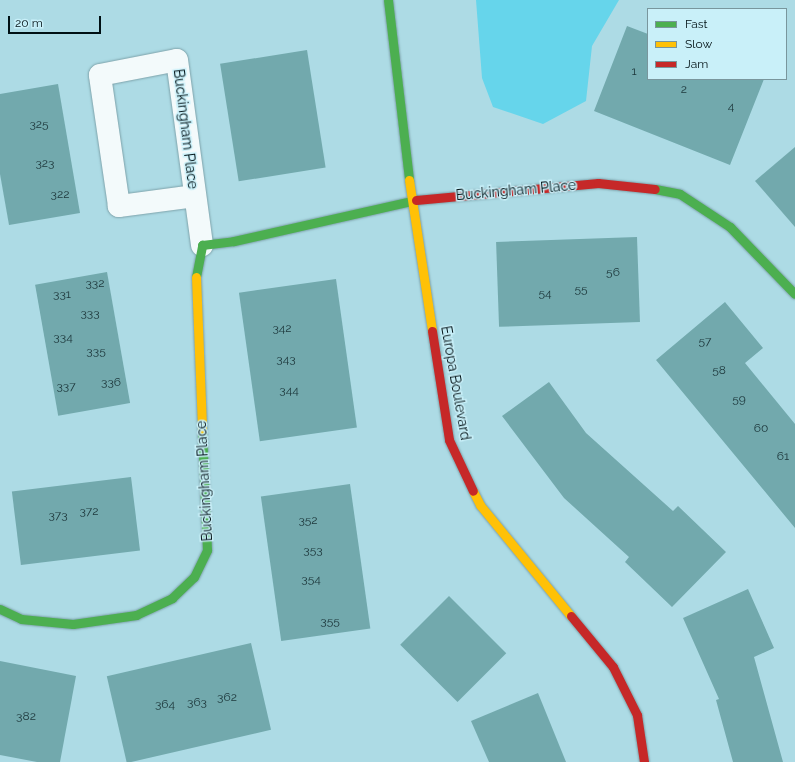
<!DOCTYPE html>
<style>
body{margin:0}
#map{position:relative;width:795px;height:762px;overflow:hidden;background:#addbe5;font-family:Raleway,sans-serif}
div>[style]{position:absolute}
.water>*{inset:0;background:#66d5eb}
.building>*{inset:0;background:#72a9ad;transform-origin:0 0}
.roads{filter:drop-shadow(0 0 1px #7da2aa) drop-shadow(0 0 1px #7da2aa)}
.street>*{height:22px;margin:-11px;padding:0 11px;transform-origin:11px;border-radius:11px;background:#f3fafb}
.fast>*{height:9px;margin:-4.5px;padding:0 4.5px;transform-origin:4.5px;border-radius:4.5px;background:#4caf50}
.slow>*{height:9px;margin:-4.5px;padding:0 4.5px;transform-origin:4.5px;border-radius:4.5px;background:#ffc107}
.jam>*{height:9px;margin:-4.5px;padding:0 4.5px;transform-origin:4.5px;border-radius:4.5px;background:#c62828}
span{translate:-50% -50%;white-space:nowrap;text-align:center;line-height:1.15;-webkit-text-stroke:3px #c9f0f9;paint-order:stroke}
.number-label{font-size:12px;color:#1c363a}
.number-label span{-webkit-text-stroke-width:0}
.street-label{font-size:14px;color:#001014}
.legend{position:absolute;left:647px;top:8px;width:140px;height:72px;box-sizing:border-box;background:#c9f0f9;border:1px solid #79969d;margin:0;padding:5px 7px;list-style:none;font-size:12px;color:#001014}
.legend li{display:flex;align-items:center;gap:8px;height:20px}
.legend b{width:20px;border:1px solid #79969d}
.scale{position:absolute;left:8px;top:16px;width:93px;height:18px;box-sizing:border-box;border:2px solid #001014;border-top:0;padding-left:5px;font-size:12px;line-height:14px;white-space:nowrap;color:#001014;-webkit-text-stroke:3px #c9f0f9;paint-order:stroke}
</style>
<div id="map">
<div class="water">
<i style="clip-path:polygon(476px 0,619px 0,592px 46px,586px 101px,543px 124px,493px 107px,482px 78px)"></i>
</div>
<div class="building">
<i style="clip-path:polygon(627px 26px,648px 34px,648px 79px,764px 79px,730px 165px,594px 111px)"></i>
<i style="left:307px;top:50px;width:119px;height:88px;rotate:81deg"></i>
<i style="clip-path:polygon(58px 84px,80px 213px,9px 225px,0 174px,0 94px)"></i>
<i style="clip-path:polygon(795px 147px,795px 227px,755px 181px)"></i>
<i style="left:637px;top:237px;width:85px;height:141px;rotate:88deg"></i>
<i style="left:107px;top:272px;width:133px;height:73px;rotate:80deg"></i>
<i style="left:336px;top:279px;width:150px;height:98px;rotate:82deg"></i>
<i style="clip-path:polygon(725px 302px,763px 348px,745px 363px,795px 424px,795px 528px,656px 360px)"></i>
<i style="clip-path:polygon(549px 382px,586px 433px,673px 511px,678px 506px,726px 552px,672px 607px,625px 562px,629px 557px,564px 498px,502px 416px)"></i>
<i style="left:131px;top:477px;width:74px;height:120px;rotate:83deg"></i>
<i style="left:350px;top:484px;width:146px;height:90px;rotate:82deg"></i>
<i style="clip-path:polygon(748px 589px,774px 648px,754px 657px,783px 762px,733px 762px,716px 700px,719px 699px,683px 618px)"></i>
<i style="left:449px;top:596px;width:81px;height:69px;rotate:45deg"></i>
<i style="left:251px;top:643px;width:89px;height:148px;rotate:77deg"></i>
<i style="clip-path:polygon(0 661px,76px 676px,60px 762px,37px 762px,0 755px)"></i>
<i style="clip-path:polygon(538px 693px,566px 762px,489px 762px,471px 721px)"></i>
</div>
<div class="roads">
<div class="street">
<i style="left:195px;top:196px;width:77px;rotate:172.5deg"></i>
<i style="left:119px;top:206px;width:132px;rotate:-98.3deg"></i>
<i style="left:100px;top:75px;width:78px;rotate:-11deg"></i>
<i style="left:177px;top:60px;width:187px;rotate:82.3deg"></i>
</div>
<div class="fast">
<i style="left:388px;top:0;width:181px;rotate:83.3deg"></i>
<i style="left:655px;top:189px;width:25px;rotate:11deg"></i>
<i style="left:680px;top:194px;width:60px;rotate:33.4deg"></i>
<i style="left:730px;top:227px;width:93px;rotate:45.9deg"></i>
<i style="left:196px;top:277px;width:33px;rotate:-79deg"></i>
<i style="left:202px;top:245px;width:32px;rotate:-7deg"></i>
<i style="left:234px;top:241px;width:187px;rotate:-12.7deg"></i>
<i style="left:0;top:609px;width:23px;rotate:25deg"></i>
<i style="left:21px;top:619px;width:52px;rotate:5.5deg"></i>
<i style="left:73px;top:624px;width:64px;rotate:-8.1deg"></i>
<i style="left:136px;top:615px;width:40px;rotate:-25deg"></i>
<i style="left:172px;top:598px;width:30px;rotate:-44deg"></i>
<i style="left:194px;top:577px;width:30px;rotate:-64deg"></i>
<i style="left:207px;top:550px;width:121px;rotate:-92.4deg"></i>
</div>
<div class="slow">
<i style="left:409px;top:180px;width:153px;rotate:81.3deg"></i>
<i style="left:196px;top:277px;width:152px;rotate:87.7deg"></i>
<i style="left:473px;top:491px;width:16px;rotate:63deg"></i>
<i style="left:480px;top:505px;width:144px;rotate:50.7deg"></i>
</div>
<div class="jam">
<i style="left:416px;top:200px;width:183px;rotate:-5.3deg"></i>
<i style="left:598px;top:183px;width:57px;rotate:6deg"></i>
<i style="left:432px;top:331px;width:110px;rotate:81.1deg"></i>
<i style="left:449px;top:440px;width:56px;rotate:64.8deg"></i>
<i style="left:571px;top:616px;width:66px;rotate:50.5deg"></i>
<i style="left:613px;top:667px;width:54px;rotate:63.4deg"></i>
<i style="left:637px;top:715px;width:48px;rotate:81.5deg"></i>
</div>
</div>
<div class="number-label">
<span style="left:634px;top:72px">1</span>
<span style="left:684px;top:90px">2</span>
<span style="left:731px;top:107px">4</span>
<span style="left:39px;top:125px">325</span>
<span style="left:45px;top:164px">323</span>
<span style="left:60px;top:195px">322</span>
<span style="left:613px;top:273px">56</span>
<span style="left:95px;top:284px">332</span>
<span style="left:581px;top:290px">55</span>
<span style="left:545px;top:294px">54</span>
<span style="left:62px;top:295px">331</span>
<span style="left:90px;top:314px">333</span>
<span style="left:282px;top:329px">342</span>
<span style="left:63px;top:338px">334</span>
<span style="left:705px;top:342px">57</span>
<span style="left:96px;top:352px">335</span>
<span style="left:286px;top:360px">343</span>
<span style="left:719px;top:371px">58</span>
<span style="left:111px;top:383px">336</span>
<span style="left:66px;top:387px">337</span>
<span style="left:289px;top:391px">344</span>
<span style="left:739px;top:400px">59</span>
<span style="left:761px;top:429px">60</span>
<span style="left:783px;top:457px">61</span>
<span style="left:89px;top:512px">372</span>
<span style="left:58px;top:516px">373</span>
<span style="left:308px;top:521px">352</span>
<span style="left:313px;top:551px">353</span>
<span style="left:311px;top:580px">354</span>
<span style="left:330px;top:622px">355</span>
<span style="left:227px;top:698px">362</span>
<span style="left:197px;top:703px">363</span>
<span style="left:165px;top:705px">364</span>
<span style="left:26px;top:717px">382</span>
</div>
<div class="street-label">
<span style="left:186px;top:129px;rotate:83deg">Buckingham Place</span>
<span style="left:516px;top:190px;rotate:-5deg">Buckingham Place</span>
<span style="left:456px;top:383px;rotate:80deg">Europa Boulevard</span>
<span style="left:204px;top:481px;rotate:-93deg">Buckingham Place</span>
</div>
<ul class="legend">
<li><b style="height:5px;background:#4caf50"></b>Fast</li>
<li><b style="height:5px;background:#ffc107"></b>Slow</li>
<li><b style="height:5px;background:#c62828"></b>Jam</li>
</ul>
<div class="scale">20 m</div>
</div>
